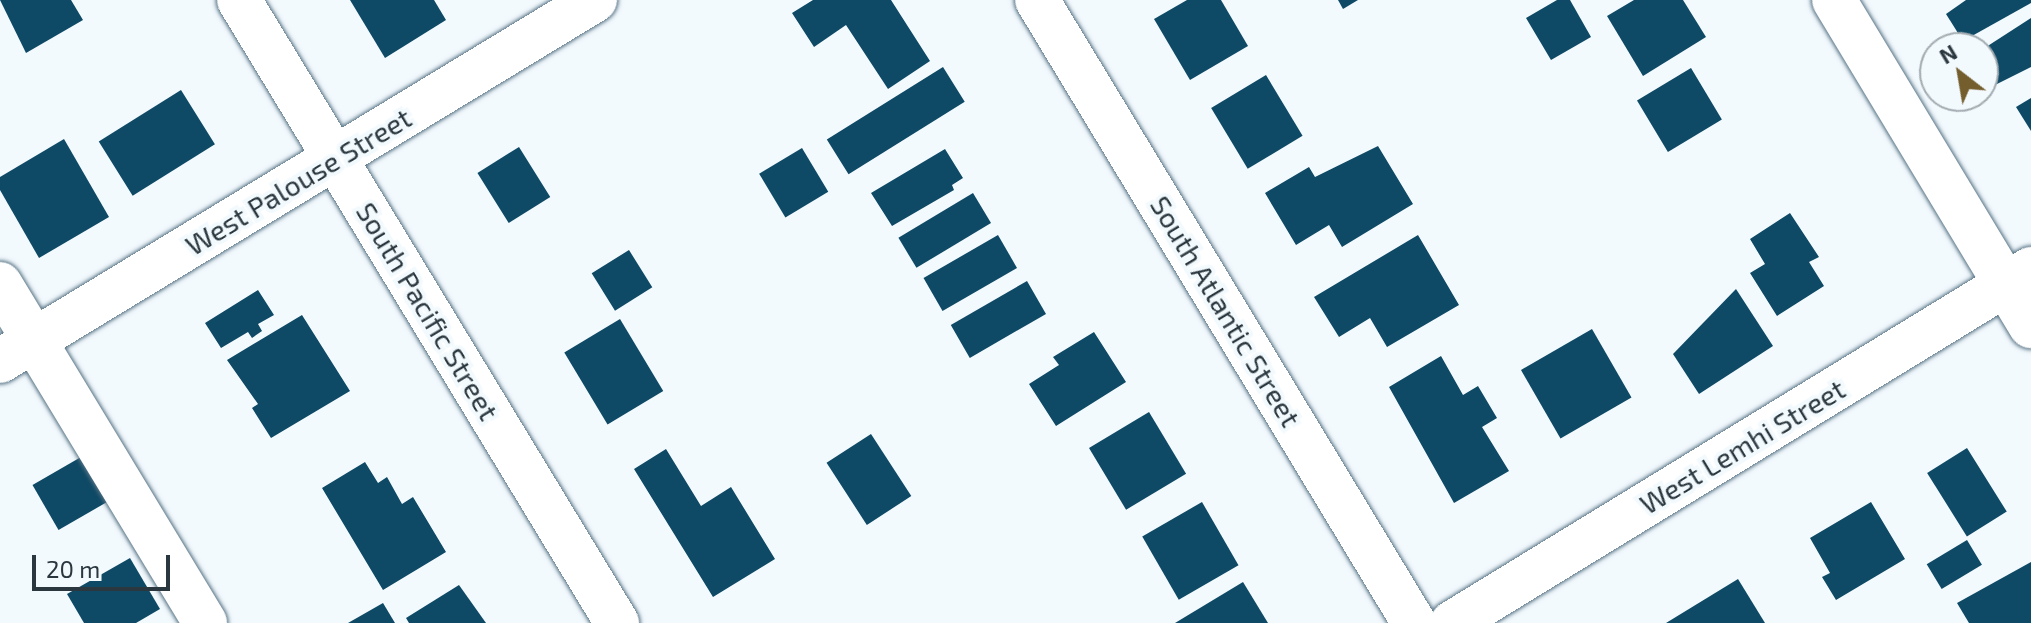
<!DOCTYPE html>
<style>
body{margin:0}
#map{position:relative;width:2031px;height:623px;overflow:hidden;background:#f3fafe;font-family:"Exo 2",sans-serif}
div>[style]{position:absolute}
.building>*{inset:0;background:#0e4965;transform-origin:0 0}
.roads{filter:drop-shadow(0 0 2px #577385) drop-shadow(0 0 2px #577385)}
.minor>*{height:44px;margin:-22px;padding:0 22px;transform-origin:22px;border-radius:22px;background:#fff}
span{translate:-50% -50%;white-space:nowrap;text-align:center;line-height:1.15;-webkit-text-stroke:8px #f3fafe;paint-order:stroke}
.street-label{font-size:28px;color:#2a373e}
.north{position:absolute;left:1919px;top:32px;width:80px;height:80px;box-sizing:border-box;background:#f3fafe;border:2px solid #a3acb1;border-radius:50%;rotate:329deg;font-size:22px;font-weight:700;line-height:32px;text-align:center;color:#2a373e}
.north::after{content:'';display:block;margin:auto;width:28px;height:36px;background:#745e2e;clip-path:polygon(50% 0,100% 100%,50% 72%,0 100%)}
.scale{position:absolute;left:32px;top:555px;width:138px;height:36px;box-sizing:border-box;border:4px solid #2a373e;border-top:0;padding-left:10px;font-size:24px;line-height:28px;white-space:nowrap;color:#2a373e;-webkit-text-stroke:6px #f3fafe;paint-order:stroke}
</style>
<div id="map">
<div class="building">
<i style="clip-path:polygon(0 0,71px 0,83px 20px,26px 53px)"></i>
<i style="clip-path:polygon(350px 0,434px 0,446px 20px,385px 58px)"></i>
<i style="clip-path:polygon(813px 0,891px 0,930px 61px,888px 89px,846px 25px,814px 47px,792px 13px)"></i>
<i style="clip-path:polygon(1187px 0,1221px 0,1248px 46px,1190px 80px,1154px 19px)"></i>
<i style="clip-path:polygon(1338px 0,1358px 0,1343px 9px)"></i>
<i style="clip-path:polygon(1557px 0,1570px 0,1591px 37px,1551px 60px,1526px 18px)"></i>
<i style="clip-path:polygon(1634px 0,1683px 0,1706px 37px,1643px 76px,1607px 16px)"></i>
<i style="clip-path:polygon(1966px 0,2031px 0,2031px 3px,1963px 41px,1946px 14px)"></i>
<i style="clip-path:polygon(2031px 18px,2031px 67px,1991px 87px,1983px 74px,1983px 49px)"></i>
<i style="left:943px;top:67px;width:41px;height:137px;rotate:58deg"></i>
<i style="left:1691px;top:68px;width:60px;height:63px;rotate:59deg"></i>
<i style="left:1266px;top:75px;width:71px;height:64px;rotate:59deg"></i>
<i style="left:181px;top:90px;width:64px;height:97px;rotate:58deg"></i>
<i style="clip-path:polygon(2031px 98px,2031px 131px,2016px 107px)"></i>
<i style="clip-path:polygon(64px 139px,109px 217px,39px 258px,0 190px,0 177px)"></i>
<i style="clip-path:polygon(1378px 146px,1413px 204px,1342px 247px,1329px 225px,1296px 245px,1265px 193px,1309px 167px,1315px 177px)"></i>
<i style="left:519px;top:147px;width:59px;height:49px;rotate:58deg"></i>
<i style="left:802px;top:148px;width:51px;height:50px;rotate:59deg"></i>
<i style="clip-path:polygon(945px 149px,963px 178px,952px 185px,954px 190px,892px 226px,871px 193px)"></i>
<i style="left:973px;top:193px;width:35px;height:87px;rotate:59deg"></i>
<i style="clip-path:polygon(1790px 213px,1819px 257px,1809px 262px,1824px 286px,1777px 316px,1750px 273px,1765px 264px,1750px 239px)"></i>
<i style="left:998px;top:235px;width:38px;height:86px;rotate:60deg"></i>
<i style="clip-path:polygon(1418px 235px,1459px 305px,1387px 347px,1370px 318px,1339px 337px,1314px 297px)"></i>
<i style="left:629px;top:250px;width:44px;height:44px;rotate:58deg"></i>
<i style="left:1027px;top:281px;width:38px;height:88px;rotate:60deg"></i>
<i style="clip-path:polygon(1736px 289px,1773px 346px,1699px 394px,1673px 354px)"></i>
<i style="clip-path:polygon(258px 290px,274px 315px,258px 324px,262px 331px,252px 338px,248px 332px,221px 348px,205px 323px)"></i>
<i style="clip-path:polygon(302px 315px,350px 391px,271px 438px,252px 408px,258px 404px,227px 360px)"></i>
<i style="left:620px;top:319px;width:84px;height:65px;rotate:59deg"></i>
<i style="left:1592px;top:329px;width:79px;height:82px;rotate:60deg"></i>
<i style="clip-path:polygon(1094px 332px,1126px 382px,1056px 426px,1029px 384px,1059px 365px,1053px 357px)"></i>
<i style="clip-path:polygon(1441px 356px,1463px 395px,1478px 386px,1497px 418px,1482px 427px,1509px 471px,1454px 503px,1389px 387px)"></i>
<i style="left:1149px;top:412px;width:72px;height:70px;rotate:59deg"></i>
<i style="left:871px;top:434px;width:74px;height:53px;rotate:57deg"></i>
<i style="left:1967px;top:448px;width:75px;height:47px;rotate:58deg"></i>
<i style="clip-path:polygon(666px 449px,701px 506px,731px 487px,775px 559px,713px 597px,634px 469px)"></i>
<i style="left:81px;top:457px;width:52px;height:56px;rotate:60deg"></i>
<i style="clip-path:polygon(365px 462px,378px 483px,387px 477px,402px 504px,413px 497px,446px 552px,383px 590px,322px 488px)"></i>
<i style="left:1202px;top:502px;width:73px;height:69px;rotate:60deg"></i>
<i style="clip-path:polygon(1871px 502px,1905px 559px,1836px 600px,1822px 577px,1830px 573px,1810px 538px)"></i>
<i style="left:1967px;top:540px;width:29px;height:47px;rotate:59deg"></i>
<i style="clip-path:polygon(130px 558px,160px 609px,136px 623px,84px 623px,67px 594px)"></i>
<i style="clip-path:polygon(2031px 562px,2031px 623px,1969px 623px,1957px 603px)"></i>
<i style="clip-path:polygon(1738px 579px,1765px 623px,1666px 623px)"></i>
<i style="clip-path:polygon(1243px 582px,1268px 623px,1175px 623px)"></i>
<i style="clip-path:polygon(459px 585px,486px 623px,409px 623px,406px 618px)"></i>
<i style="clip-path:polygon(383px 603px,395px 623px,348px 623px)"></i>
</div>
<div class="roads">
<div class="minor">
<i style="left:239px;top:0;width:729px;rotate:58.75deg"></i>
<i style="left:1037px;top:0;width:728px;rotate:58.82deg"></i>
<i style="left:1834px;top:0;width:381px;rotate:58.9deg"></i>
<i style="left:0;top:284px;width:396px;rotate:58.8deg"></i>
<i style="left:0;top:361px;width:696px;rotate:-31.25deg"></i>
<i style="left:1452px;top:623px;width:679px;rotate:-31.44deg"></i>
</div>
</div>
<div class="street-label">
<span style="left:298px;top:181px;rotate:-31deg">West Palouse Street</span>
<span style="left:428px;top:311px;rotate:59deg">South Pacific Street</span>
<span style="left:1226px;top:311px;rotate:59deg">South Atlantic Street</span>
<span style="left:1742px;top:446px;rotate:-31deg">West Lemhi Street</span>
</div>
<div class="north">N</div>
<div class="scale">20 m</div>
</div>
